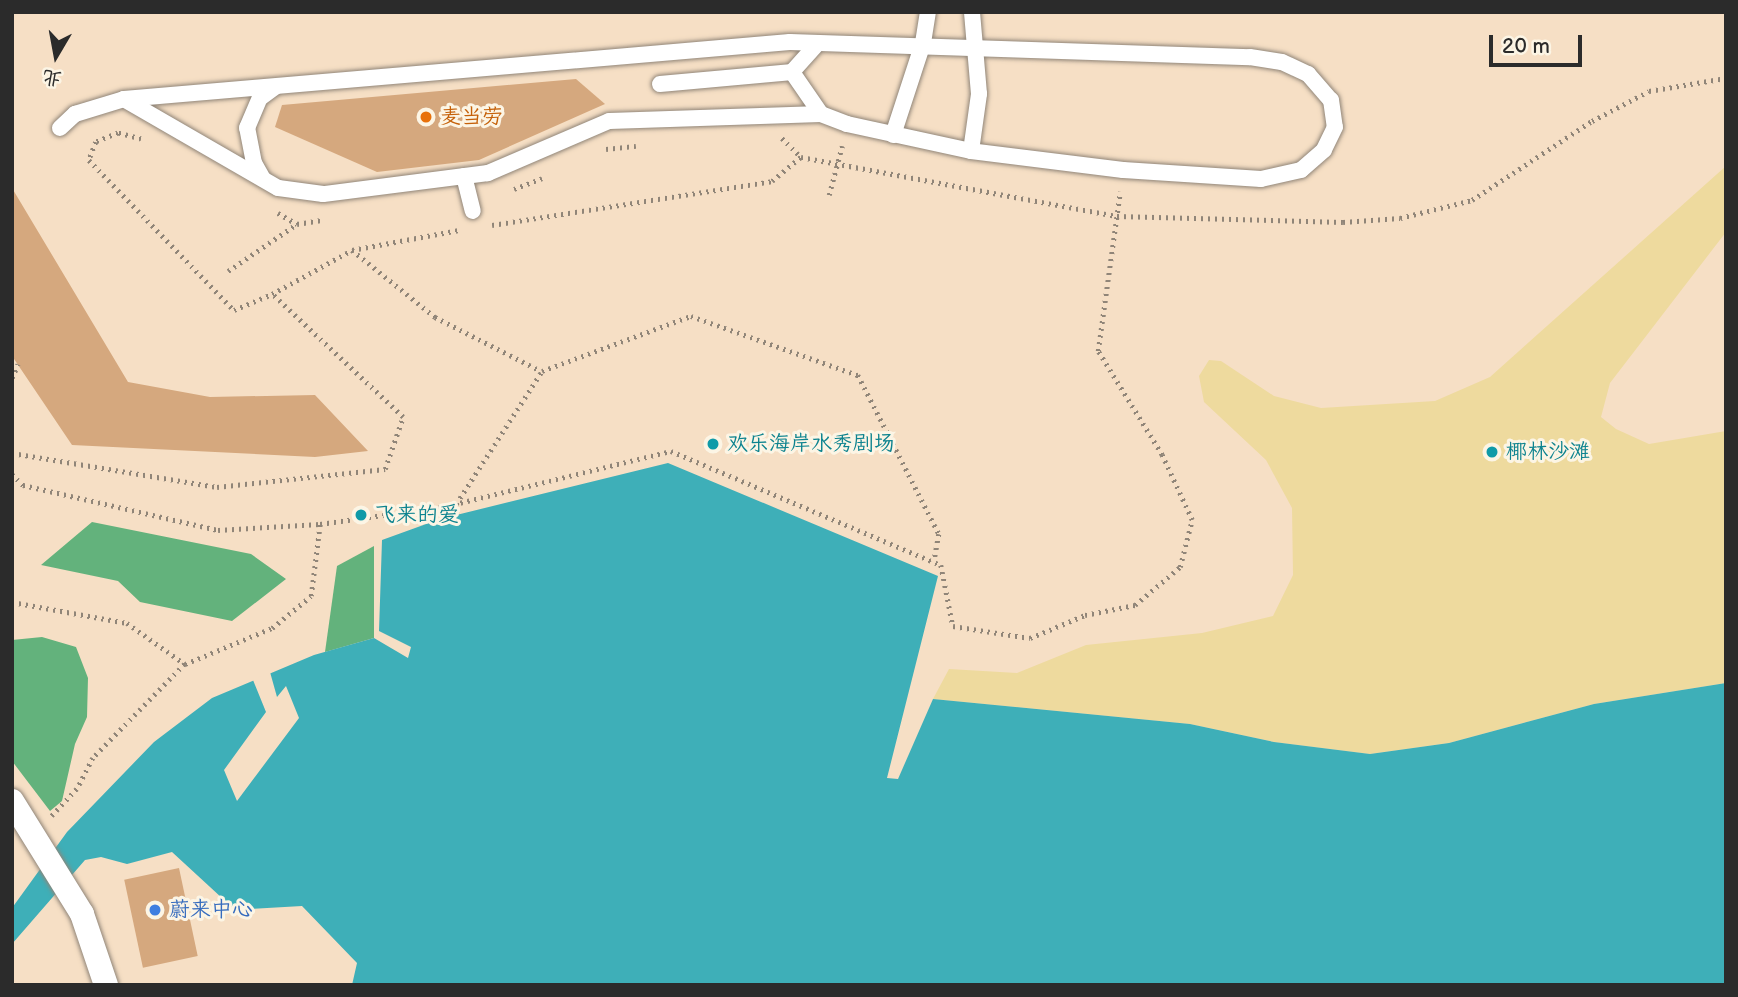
<!DOCTYPE html>
<meta charset="utf-8">
<style>
body{margin:0}
#map{position:relative;width:1738px;height:997px;overflow:hidden;background:#f6dfc5;font-family:"Balsamiq Sans","LXGW WenKai TC",sans-serif}
div>[style]{position:absolute}
.forest>*{inset:0;background:#63b27c}
.sand>*{inset:0;background:#eeda9e}
.water>*{inset:0;background:#3eafb8}
.pier>*{inset:0;background:#f6dfc5}
.building>*{inset:0;background:#d5a87e;transform-origin:0 0}
.path>*{height:4.5px;margin-top:-2.25px;transform-origin:0;background:repeating-linear-gradient(90deg,#908578 0 2px,transparent 0 7px)}
.roads{filter:drop-shadow(0 0 2px #908578) drop-shadow(0 0 2px #908578)}
.service>*{height:16px;margin:-8px;padding:0 8px;transform-origin:8px;border-radius:8px;background:#fff}
.pedestrian>*{height:24px;margin:-12px;padding:0 12px;transform-origin:12px;border-radius:12px;background:#fff}
.dots>*{width:19px;height:19px;translate:-50% -50%;box-sizing:border-box;border:4px solid #fcf5e5;border-radius:50%}
span{translate:-50% -50%;white-space:nowrap;text-align:center;line-height:1.15;-webkit-text-stroke:6px #fcf5e5;paint-order:stroke}
.food-label{font-size:21px;color:#c56008}
.left{translate:0 -50%;text-align:left}
.culture-label{font-size:21px;color:#0d838f}
.shop-label{font-size:21px;color:#366cbe}
.frame{position:absolute;inset:0;border:14px solid #2b2b2b;pointer-events:none}
.north{position:absolute;left:21px;top:21px;width:70px;height:70px;-webkit-text-stroke:5px #fcf5e5;paint-order:stroke;rotate:190deg;font-size:19px;font-weight:700;line-height:28px;text-align:center;color:#2b2b2b}
.north::after{content:'';display:block;margin:auto;width:24px;height:32px;background:#2b2b2b;clip-path:polygon(50% 0,100% 100%,50% 72%,0 100%)}
.scale{position:absolute;left:1489px;top:35px;width:93px;height:32px;box-sizing:border-box;border:4px solid #2b2b2b;border-top:0;padding-left:9px;font-size:21px;line-height:24px;white-space:nowrap;color:#2b2b2b;-webkit-text-stroke:5px #fcf5e5;paint-order:stroke}
</style>
<div id="map">
<div class="forest">
<i style="clip-path:polygon(92px 522px,251px 554px,286px 579px,232px 621px,140px 602px,118px 581px,41px 565px)"></i>
<i style="clip-path:polygon(374px 546px,374px 638px,325px 652px,337px 566px)"></i>
<i style="clip-path:polygon(42px 637px,76px 647px,88px 678px,87px 717px,75px 744px,62px 801px,50px 811px,12px 761px,12px 640px)"></i>
</div>
<div class="sand">
<i style="clip-path:polygon(1726px 166px,1726px 232px,1610px 383px,1601px 417px,1616px 429px,1649px 444px,1726px 431px,1726px 683px,1594px 704px,1449px 743px,1370px 754px,1274px 742px,1190px 724px,933px 699px,949px 669px,1017px 673px,1086px 645px,1202px 633px,1273px 616px,1293px 575px,1292px 508px,1266px 460px,1204px 402px,1199px 376px,1209px 360px,1221px 361px,1274px 396px,1321px 408px,1435px 401px,1490px 377px)"></i>
</div>
<div class="water">
<i style="clip-path:polygon(668px 463px,938px 576px,887px 778px,898px 779px,933px 699px,1190px 724px,1274px 742px,1370px 754px,1449px 743px,1594px 704px,1726px 683px,1726px 985px,352px 985px,357px 963px,302px 906px,235px 910px,172px 852px,127px 864px,101px 857px,85px 860px,12px 944px,12px 908px,67px 832px,154px 742px,212px 698px,314px 655px,374px 638px,408px 658px,411px 647px,379px 631px,382px 540px,440px 519px)"></i>
</div>
<div class="pier">
<i style="clip-path:polygon(270px 672px,277px 697px,286px 686px,299px 718px,237px 801px,224px 770px,266px 712px,253px 680px)"></i>
</div>
<div class="building">
<i style="clip-path:polygon(576px 79px,605px 104px,479px 160px,377px 172px,275px 127px,282px 105px)"></i>
<i style="clip-path:polygon(12px 188px,128px 382px,210px 397px,315px 395px,368px 451px,315px 457px,72px 445px,12px 356px)"></i>
<i style="left:179px;top:868px;width:90px;height:56px;rotate:78deg"></i>
</div>
<div class="path">
<i style="left:782px;top:138px;width:27px;rotate:45deg"></i>
<i style="left:801px;top:157px;width:321px;rotate:10.6deg"></i>
<i style="left:1117px;top:216px;width:226px;rotate:1.5deg"></i>
<i style="left:1343px;top:222px;width:57px;rotate:-4deg"></i>
<i style="left:1400px;top:218px;width:74px;rotate:-14deg"></i>
<i style="left:1472px;top:200px;width:144px;rotate:-33.4deg"></i>
<i style="left:1592px;top:121px;width:64px;rotate:-27.8deg"></i>
<i style="left:1649px;top:91px;width:78px;rotate:-9.6deg"></i>
<i style="left:141px;top:139px;width:24px;rotate:-165deg"></i>
<i style="left:118px;top:133px;width:24px;rotate:158deg"></i>
<i style="left:96px;top:142px;width:19px;rotate:111deg"></i>
<i style="left:89px;top:160px;width:209px;rotate:46deg"></i>
<i style="left:234px;top:310px;width:41px;rotate:-22.8deg"></i>
<i style="left:606px;top:149px;width:30px;rotate:-6deg"></i>
<i style="left:514px;top:189px;width:30px;rotate:-21deg"></i>
<i style="left:829px;top:195px;width:51px;rotate:-75.1deg"></i>
<i style="left:278px;top:213px;width:22px;rotate:30deg"></i>
<i style="left:297px;top:224px;width:25px;rotate:-9deg"></i>
<i style="left:492px;top:225px;width:283px;rotate:-8.9deg"></i>
<i style="left:772px;top:181px;width:38px;rotate:-40deg"></i>
<i style="left:352px;top:250px;width:107px;rotate:38.9deg"></i>
<i style="left:435px;top:317px;width:119px;rotate:27deg"></i>
<i style="left:228px;top:271px;width:83px;rotate:-34.3deg"></i>
<i style="left:12px;top:378px;width:15px;rotate:-67deg"></i>
<i style="left:12px;top:453px;width:208px;rotate:9.4deg"></i>
<i style="left:217px;top:487px;width:169px;rotate:-6.1deg"></i>
<i style="left:385px;top:469px;width:55px;rotate:-70.9deg"></i>
<i style="left:403px;top:417px;width:180px;rotate:-136.8deg"></i>
<i style="left:272px;top:294px;width:91px;rotate:-28.8deg"></i>
<i style="left:352px;top:250px;width:109px;rotate:-10.6deg"></i>
<i style="left:12px;top:474px;width:16px;rotate:45deg"></i>
<i style="left:23px;top:485px;width:200px;rotate:13deg"></i>
<i style="left:218px;top:530px;width:102px;rotate:-3.4deg"></i>
<i style="left:456px;top:504px;width:158px;rotate:-57.1deg"></i>
<i style="left:542px;top:371px;width:159px;rotate:-20.3deg"></i>
<i style="left:691px;top:316px;width:177px;rotate:19.5deg"></i>
<i style="left:858px;top:375px;width:178px;rotate:63deg"></i>
<i style="left:939px;top:534px;width:28px;rotate:100deg"></i>
<i style="left:12px;top:602px;width:117px;rotate:10.3deg"></i>
<i style="left:127px;top:623px;width:71px;rotate:35.3deg"></i>
<i style="left:185px;top:664px;width:132px;rotate:134.4deg"></i>
<i style="left:93px;top:758px;width:35px;rotate:117deg"></i>
<i style="left:77px;top:789px;width:37px;rotate:133deg"></i>
<i style="left:185px;top:664px;width:94px;rotate:-22.5deg"></i>
<i style="left:272px;top:628px;width:50px;rotate:-39.4deg"></i>
<i style="left:311px;top:596px;width:73px;rotate:-82.9deg"></i>
<i style="left:320px;top:524px;width:128px;rotate:-8.1deg"></i>
<i style="left:447px;top:506px;width:231px;rotate:-13.8deg"></i>
<i style="left:671px;top:451px;width:293px;rotate:22.9deg"></i>
<i style="left:941px;top:565px;width:62px;rotate:78.9deg"></i>
<i style="left:953px;top:626px;width:78px;rotate:8.9deg"></i>
<i style="left:1030px;top:638px;width:60px;rotate:-22.7deg"></i>
<i style="left:1085px;top:615px;width:51px;rotate:-11.3deg"></i>
<i style="left:1135px;top:605px;width:59px;rotate:-40.2deg"></i>
<i style="left:1180px;top:567px;width:49px;rotate:-75.7deg"></i>
<i style="left:1192px;top:520px;width:72px;rotate:-114.8deg"></i>
<i style="left:1162px;top:455px;width:122px;rotate:-121.6deg"></i>
<i style="left:1098px;top:351px;width:161px;rotate:-82.1deg"></i>
</div>
<div class="roads">
<div class="service">
<i style="left:790px;top:42px;width:460px;rotate:1.9deg"></i>
<i style="left:1250px;top:57px;width:32px;rotate:9deg"></i>
<i style="left:1282px;top:62px;width:29px;rotate:25deg"></i>
<i style="left:1308px;top:74px;width:35px;rotate:49deg"></i>
<i style="left:1331px;top:100px;width:27px;rotate:82deg"></i>
<i style="left:1335px;top:127px;width:25px;rotate:116deg"></i>
<i style="left:1324px;top:150px;width:30px;rotate:139deg"></i>
<i style="left:1301px;top:170px;width:41px;rotate:167.3deg"></i>
<i style="left:1261px;top:179px;width:138px;rotate:-176.3deg"></i>
<i style="left:1123px;top:170px;width:153px;rotate:-172.9deg"></i>
<i style="left:971px;top:151px;width:127px;rotate:-167.7deg"></i>
<i style="left:847px;top:124px;width:28px;rotate:-159deg"></i>
<i style="left:821px;top:114px;width:212px;rotate:178.1deg"></i>
<i style="left:609px;top:121px;width:132px;rotate:156.7deg"></i>
<i style="left:488px;top:173px;width:166px;rotate:172.7deg"></i>
<i style="left:323px;top:194px;width:45px;rotate:-172.4deg"></i>
<i style="left:278px;top:188px;width:178px;rotate:-150deg"></i>
<i style="left:124px;top:99px;width:668px;rotate:-4.89deg"></i>
<i style="left:818px;top:43px;width:39px;rotate:132deg"></i>
<i style="left:792px;top:72px;width:51px;rotate:55.4deg"></i>
<i style="left:660px;top:84px;width:133px;rotate:-5.2deg"></i>
<i style="left:60px;top:128px;width:21px;rotate:-43deg"></i>
<i style="left:75px;top:114px;width:51px;rotate:-17deg"></i>
<i style="left:893px;top:135px;width:97px;rotate:-71.9deg"></i>
<i style="left:923px;top:43px;width:31px;rotate:-81deg"></i>
<i style="left:971px;top:151px;width:58px;rotate:-82deg"></i>
<i style="left:979px;top:94px;width:82px;rotate:-94.9deg"></i>
<i style="left:464px;top:176px;width:36px;rotate:76deg"></i>
<i style="left:263px;top:179px;width:18px;rotate:-119deg"></i>
<i style="left:254px;top:163px;width:36px;rotate:-101deg"></i>
<i style="left:247px;top:128px;width:33px;rotate:-67deg"></i>
<i style="left:260px;top:98px;width:19px;rotate:-36deg"></i>
</div>
<div class="pedestrian">
<i style="left:12px;top:801px;width:133px;rotate:58.2deg"></i>
<i style="left:82px;top:914px;width:75px;rotate:71.3deg"></i>
</div>
</div>
<div class="dots">
<i style="left:426px;top:117px;background:#e8710a"></i>
<i style="left:713px;top:444px;background:#0f9aa8"></i>
<i style="left:1492px;top:452px;background:#0f9aa8"></i>
<i style="left:361px;top:515px;background:#0f9aa8"></i>
<i style="left:155px;top:910px;background:#3f7fe0"></i>
</div>
<div class="food-label">
<span class="left" style="left:440px;top:117px">麦当劳</span>
</div>
<div class="culture-label">
<span class="left" style="left:727px;top:444px">欢乐海岸水秀剧场</span>
<span class="left" style="left:1506px;top:452px">椰林沙滩</span>
<span class="left" style="left:375px;top:515px">飞来的爱</span>
</div>
<div class="shop-label">
<span class="left" style="left:169px;top:910px">蔚来中心</span>
</div>
<div class="frame"></div>
<div class="north">北</div>
<div class="scale">20 m</div>
</div>
